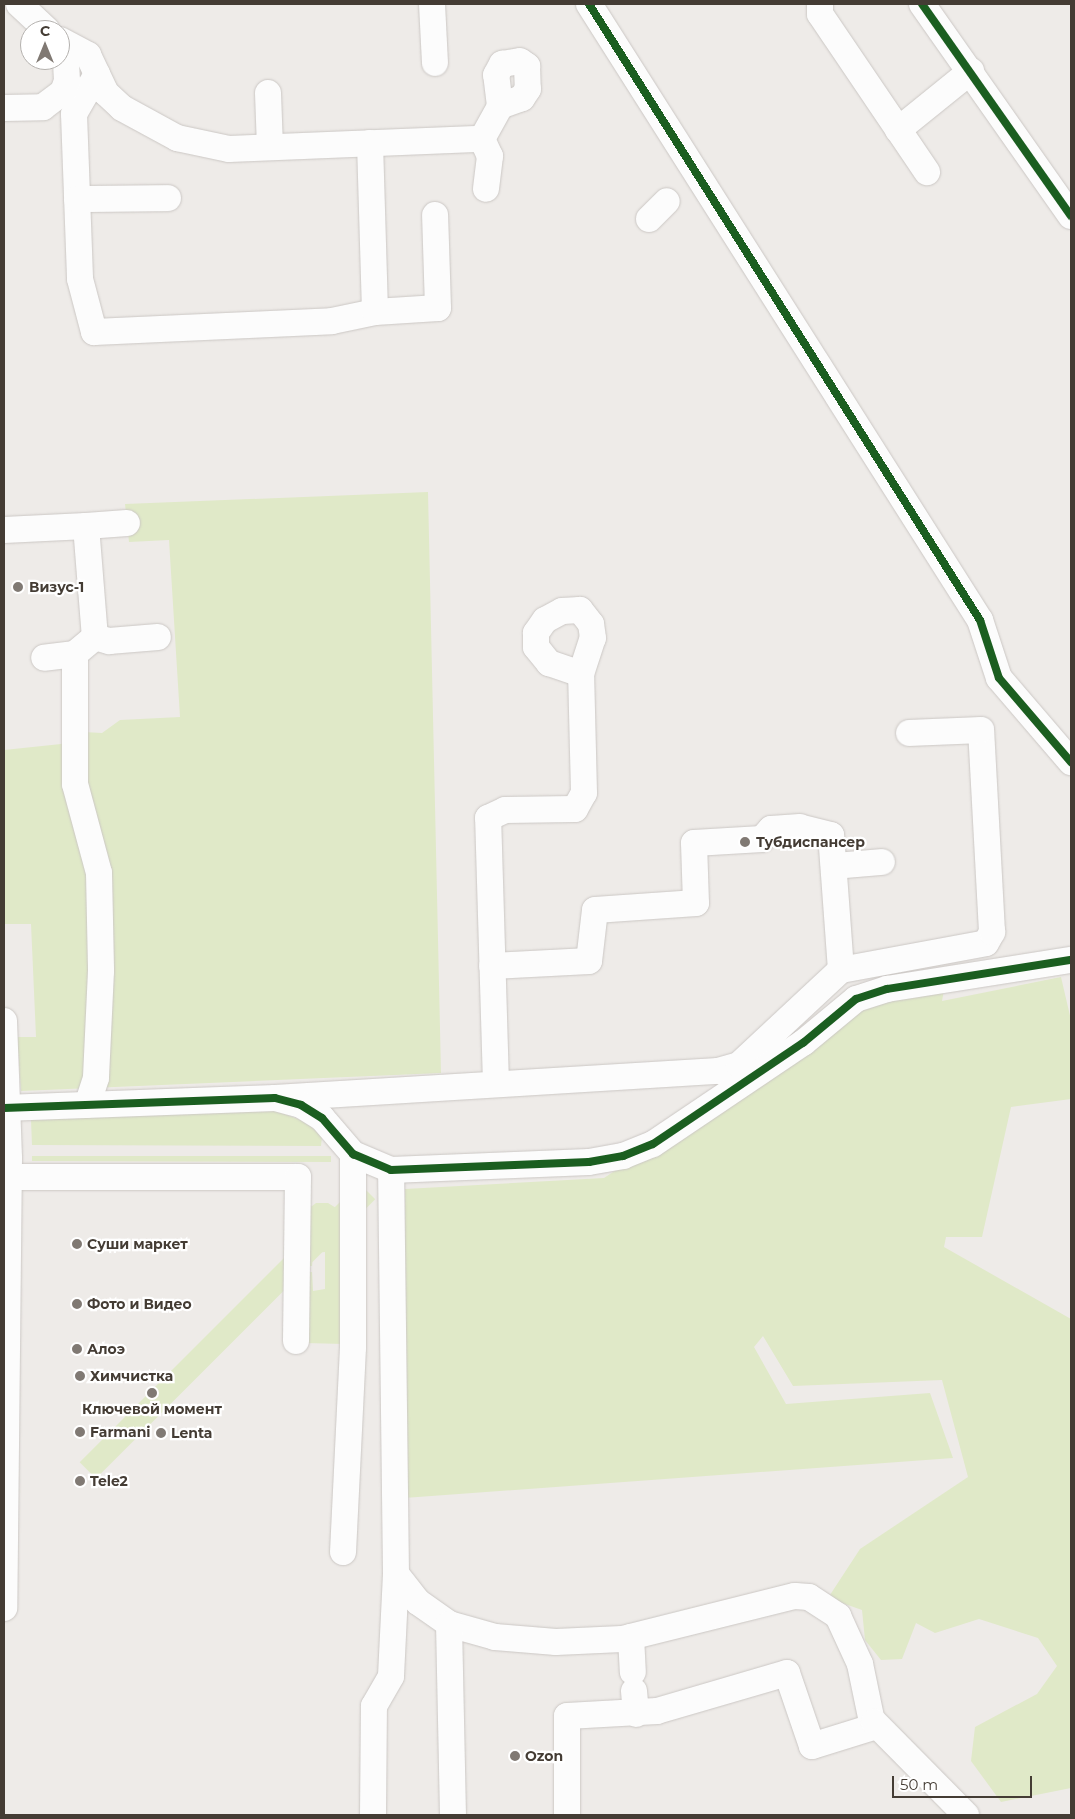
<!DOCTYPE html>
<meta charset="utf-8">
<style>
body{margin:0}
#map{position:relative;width:1075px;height:1819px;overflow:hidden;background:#eeebe8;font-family:Montserrat,sans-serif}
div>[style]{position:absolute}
.green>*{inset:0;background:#e0e9c8;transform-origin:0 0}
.roads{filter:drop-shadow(0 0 1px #cbc7c4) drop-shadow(0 0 1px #cbc7c4)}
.minor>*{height:26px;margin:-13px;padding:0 13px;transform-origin:13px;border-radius:13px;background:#fcfcfc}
.cycleway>*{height:8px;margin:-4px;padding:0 4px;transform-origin:4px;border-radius:4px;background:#1b5e20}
.dots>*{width:14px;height:14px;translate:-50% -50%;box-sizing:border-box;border:2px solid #fff;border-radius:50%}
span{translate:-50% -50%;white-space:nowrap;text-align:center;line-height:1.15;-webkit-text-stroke:4.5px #fff;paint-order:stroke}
.poi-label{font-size:14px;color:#443c34;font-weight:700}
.left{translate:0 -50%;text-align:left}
.frame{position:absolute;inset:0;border:5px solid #443c34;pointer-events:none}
.north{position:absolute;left:20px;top:20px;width:50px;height:50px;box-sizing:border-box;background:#fff;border:1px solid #b4b1ae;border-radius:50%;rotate:0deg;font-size:14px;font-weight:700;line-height:20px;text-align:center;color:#443c34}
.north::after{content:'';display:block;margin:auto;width:18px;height:22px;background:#807973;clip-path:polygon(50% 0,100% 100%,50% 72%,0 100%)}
.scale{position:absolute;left:892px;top:1776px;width:140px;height:22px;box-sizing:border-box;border:2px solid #443c34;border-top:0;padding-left:6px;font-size:15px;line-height:18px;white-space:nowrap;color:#443c34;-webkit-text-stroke:4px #fff;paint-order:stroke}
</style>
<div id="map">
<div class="green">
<i style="clip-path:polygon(428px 492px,441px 1073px,21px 1091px,17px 1037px,36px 1037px,31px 924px,4px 924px,4px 750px,61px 744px,84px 732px,102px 733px,120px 720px,180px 717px,169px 540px,129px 542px,125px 504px)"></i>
<i style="clip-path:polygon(1061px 977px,1071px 1020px,1071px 1099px,1011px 1107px,982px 1237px,946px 1237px,944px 1247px,1071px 1319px,1071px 1788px,1001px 1802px,971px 1761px,975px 1727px,1037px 1694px,1057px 1666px,1038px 1638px,979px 1619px,935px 1633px,916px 1623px,902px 1659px,881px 1660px,865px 1640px,862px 1610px,828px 1598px,860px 1549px,968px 1477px,942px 1380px,793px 1386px,763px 1336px,754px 1347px,786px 1404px,930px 1393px,953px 1458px,404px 1498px,405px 1189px,604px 1178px,865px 1005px,944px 990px,942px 1001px)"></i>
<i style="clip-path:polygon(268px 1108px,306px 1122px,322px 1136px,321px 1146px,32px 1145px,31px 1120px)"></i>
<i style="clip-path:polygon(32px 1156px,331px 1156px,331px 1162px,32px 1161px)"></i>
<i style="left:359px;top:1183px;width:23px;height:395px;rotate:45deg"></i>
<i style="clip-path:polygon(316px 1203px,328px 1203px,341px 1211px,344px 1344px,305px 1343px,305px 1272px,312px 1272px,313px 1291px,325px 1289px,325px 1252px,313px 1253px,312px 1266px,305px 1266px,308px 1209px)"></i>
</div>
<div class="roads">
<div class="minor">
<i style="left:19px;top:4px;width:38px;rotate:43deg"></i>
<i style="left:432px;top:4px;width:59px;rotate:87.1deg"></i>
<i style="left:589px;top:4px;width:730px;rotate:57.6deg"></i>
<i style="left:980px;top:620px;width:61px;rotate:71.9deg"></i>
<i style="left:999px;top:678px;width:111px;rotate:49.4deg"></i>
<i style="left:820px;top:4px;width:10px;rotate:90deg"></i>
<i style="left:820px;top:14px;width:191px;rotate:55.9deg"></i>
<i style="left:922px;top:4px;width:259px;rotate:54.9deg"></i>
<i style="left:60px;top:40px;width:32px;rotate:28deg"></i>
<i style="left:88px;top:55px;width:42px;rotate:64.7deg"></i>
<i style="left:106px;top:93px;width:22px;rotate:43deg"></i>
<i style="left:122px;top:108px;width:63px;rotate:28.6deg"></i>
<i style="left:177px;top:138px;width:53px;rotate:11.9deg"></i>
<i style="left:229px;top:149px;width:253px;rotate:-2.3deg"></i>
<i style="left:482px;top:139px;width:19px;rotate:65deg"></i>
<i style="left:490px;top:156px;width:33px;rotate:97deg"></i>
<i style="left:97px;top:74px;width:46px;rotate:119.9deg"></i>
<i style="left:74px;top:114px;width:165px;rotate:87.9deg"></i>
<i style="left:80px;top:279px;width:55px;rotate:75.2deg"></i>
<i style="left:94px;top:332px;width:238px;rotate:-2.6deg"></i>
<i style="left:332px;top:321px;width:44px;rotate:-11.8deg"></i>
<i style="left:268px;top:93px;width:54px;rotate:87.9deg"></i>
<i style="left:4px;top:108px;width:39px;rotate:-1deg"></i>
<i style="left:43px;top:107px;width:25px;rotate:-37deg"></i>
<i style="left:63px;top:92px;width:12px;rotate:-70deg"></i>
<i style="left:67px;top:81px;width:37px;rotate:-93deg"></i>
<i style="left:898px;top:130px;width:94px;rotate:-38.9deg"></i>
<i style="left:482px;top:139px;width:38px;rotate:-61deg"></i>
<i style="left:500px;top:106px;width:31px;rotate:-97deg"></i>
<i style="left:496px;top:75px;width:13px;rotate:-61deg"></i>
<i style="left:502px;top:64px;width:18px;rotate:-9deg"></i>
<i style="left:520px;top:61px;width:9px;rotate:36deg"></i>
<i style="left:527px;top:66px;width:23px;rotate:88deg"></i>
<i style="left:528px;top:89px;width:11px;rotate:124deg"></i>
<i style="left:522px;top:98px;width:23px;rotate:160deg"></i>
<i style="left:370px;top:143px;width:169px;rotate:88.3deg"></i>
<i style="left:375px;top:312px;width:63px;rotate:-3.6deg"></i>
<i style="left:438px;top:308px;width:93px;rotate:-91.8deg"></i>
<i style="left:77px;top:199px;width:91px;rotate:-0.6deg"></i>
<i style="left:649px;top:219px;width:25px;rotate:-45deg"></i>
<i style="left:86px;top:526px;width:41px;rotate:-4.2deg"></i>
<i style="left:4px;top:530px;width:82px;rotate:-2.8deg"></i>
<i style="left:86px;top:526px;width:111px;rotate:85.4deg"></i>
<i style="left:95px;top:637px;width:26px;rotate:140deg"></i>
<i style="left:75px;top:654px;width:31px;rotate:173deg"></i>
<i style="left:95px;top:637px;width:15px;rotate:16deg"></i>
<i style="left:109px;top:641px;width:49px;rotate:-4.7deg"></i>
<i style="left:75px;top:654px;width:130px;rotate:90deg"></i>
<i style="left:75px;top:784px;width:92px;rotate:74.9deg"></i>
<i style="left:99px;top:873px;width:98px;rotate:88.8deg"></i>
<i style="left:101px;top:971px;width:107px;rotate:92.7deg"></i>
<i style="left:96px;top:1078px;width:28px;rotate:108deg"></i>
<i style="left:834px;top:866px;width:48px;rotate:-4.8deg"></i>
<i style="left:841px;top:970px;width:147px;rotate:-10.5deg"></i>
<i style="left:986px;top:943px;width:13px;rotate:-61deg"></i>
<i style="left:992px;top:932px;width:202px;rotate:-93.1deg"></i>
<i style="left:981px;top:730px;width:72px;rotate:177.6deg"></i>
<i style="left:4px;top:1021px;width:137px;rotate:87.9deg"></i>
<i style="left:9px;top:1158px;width:450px;rotate:90.6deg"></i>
<i style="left:496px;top:1084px;width:266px;rotate:-91.7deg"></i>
<i style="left:488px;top:818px;width:19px;rotate:-25deg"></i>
<i style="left:505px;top:810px;width:70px;rotate:-0.8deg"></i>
<i style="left:575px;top:809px;width:18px;rotate:-61deg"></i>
<i style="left:584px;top:793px;width:119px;rotate:-91.4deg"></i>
<i style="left:581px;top:674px;width:38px;rotate:-72deg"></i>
<i style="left:593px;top:638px;width:14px;rotate:-98deg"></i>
<i style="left:591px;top:624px;width:18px;rotate:-128deg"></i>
<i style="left:580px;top:610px;width:18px;rotate:177deg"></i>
<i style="left:562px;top:611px;width:19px;rotate:152deg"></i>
<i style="left:545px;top:620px;width:16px;rotate:125deg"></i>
<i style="left:536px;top:633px;width:14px;rotate:90deg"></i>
<i style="left:536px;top:647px;width:21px;rotate:51deg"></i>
<i style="left:549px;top:663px;width:34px;rotate:19deg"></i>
<i style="left:275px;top:1098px;width:444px;rotate:-3.5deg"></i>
<i style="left:718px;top:1071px;width:22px;rotate:-16deg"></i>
<i style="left:739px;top:1065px;width:139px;rotate:-43deg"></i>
<i style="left:841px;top:970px;width:135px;rotate:-94.2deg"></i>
<i style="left:831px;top:835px;width:32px;rotate:-166deg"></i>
<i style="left:800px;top:827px;width:29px;rotate:176deg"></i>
<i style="left:771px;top:829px;width:13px;rotate:132deg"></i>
<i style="left:762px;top:839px;width:68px;rotate:176.6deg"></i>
<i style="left:694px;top:843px;width:60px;rotate:88.1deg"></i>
<i style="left:696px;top:903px;width:101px;rotate:176deg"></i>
<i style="left:595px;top:910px;width:51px;rotate:96.7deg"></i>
<i style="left:589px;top:961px;width:97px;rotate:177deg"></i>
<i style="left:4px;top:1108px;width:271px;rotate:-2.1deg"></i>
<i style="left:275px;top:1098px;width:27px;rotate:15deg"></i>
<i style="left:301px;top:1105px;width:25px;rotate:32deg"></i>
<i style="left:322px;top:1118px;width:48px;rotate:49.3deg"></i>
<i style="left:353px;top:1154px;width:41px;rotate:22.8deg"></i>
<i style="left:391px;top:1170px;width:198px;rotate:-2.3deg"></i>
<i style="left:589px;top:1162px;width:35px;rotate:-10deg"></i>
<i style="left:623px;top:1156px;width:32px;rotate:-22deg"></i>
<i style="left:653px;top:1144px;width:181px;rotate:-34deg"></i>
<i style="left:803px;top:1043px;width:69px;rotate:-39.7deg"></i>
<i style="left:856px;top:999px;width:33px;rotate:-18deg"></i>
<i style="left:887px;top:989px;width:186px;rotate:-9deg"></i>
<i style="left:9px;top:1177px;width:289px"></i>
<i style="left:298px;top:1177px;width:164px;rotate:90.7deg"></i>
<i style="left:343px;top:1552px;width:205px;rotate:-87.2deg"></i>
<i style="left:353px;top:1347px;width:193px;rotate:-90deg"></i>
<i style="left:396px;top:1574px;width:36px;rotate:52deg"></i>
<i style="left:418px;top:1602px;width:38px;rotate:35deg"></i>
<i style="left:449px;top:1624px;width:48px;rotate:15.8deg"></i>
<i style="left:495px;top:1637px;width:61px;rotate:4.7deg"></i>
<i style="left:556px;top:1642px;width:66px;rotate:-2.6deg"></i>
<i style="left:622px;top:1639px;width:178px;rotate:-14deg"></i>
<i style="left:795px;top:1596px;width:14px;rotate:4deg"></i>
<i style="left:809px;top:1597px;width:35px;rotate:33deg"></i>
<i style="left:838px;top:1616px;width:53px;rotate:65.4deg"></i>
<i style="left:860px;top:1664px;width:64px;rotate:78.3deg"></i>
<i style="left:873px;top:1727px;width:64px;rotate:162.7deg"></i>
<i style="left:812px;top:1746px;width:77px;rotate:-108.9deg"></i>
<i style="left:787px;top:1673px;width:135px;rotate:163.7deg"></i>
<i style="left:657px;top:1711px;width:90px;rotate:176.8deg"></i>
<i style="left:567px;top:1716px;width:99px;rotate:90deg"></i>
<i style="left:449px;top:1624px;width:191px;rotate:88.8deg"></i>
<i style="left:631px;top:1637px;width:35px;rotate:87deg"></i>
<i style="left:634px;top:1691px;width:23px;rotate:85deg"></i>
<i style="left:874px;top:1722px;width:131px;rotate:45.3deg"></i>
<i style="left:373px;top:1815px;width:109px;rotate:-89.5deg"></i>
<i style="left:374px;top:1706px;width:34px;rotate:-60deg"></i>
<i style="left:391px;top:1676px;width:102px;rotate:-87.2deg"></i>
<i style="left:396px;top:1574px;width:404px;rotate:-90.7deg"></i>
</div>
</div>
<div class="cycleway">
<i style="left:589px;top:4px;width:730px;rotate:57.6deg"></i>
<i style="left:980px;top:620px;width:61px;rotate:71.9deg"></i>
<i style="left:999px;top:678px;width:111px;rotate:49.4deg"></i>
<i style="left:922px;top:4px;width:259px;rotate:54.9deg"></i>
<i style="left:4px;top:1108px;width:271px;rotate:-2.1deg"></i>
<i style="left:275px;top:1098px;width:27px;rotate:15deg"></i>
<i style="left:301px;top:1105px;width:25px;rotate:32deg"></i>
<i style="left:322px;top:1118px;width:48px;rotate:49.3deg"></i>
<i style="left:353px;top:1154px;width:41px;rotate:22.8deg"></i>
<i style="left:391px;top:1170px;width:198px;rotate:-2.3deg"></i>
<i style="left:589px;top:1162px;width:35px;rotate:-10deg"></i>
<i style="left:623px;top:1156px;width:32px;rotate:-22deg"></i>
<i style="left:653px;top:1144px;width:181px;rotate:-34deg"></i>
<i style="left:803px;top:1043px;width:69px;rotate:-39.7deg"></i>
<i style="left:856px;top:999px;width:33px;rotate:-18deg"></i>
<i style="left:887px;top:989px;width:186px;rotate:-9deg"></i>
</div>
<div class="dots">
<i style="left:18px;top:587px;background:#807973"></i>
<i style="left:745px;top:842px;background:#807973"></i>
<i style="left:77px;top:1244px;background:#807973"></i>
<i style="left:77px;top:1304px;background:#807973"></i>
<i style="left:77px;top:1349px;background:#807973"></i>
<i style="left:80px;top:1376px;background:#807973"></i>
<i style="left:152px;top:1393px;background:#807973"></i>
<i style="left:80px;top:1432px;background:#807973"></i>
<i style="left:161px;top:1433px;background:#807973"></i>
<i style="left:80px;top:1481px;background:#807973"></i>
<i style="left:515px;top:1756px;background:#807973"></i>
</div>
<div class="poi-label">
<span class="left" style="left:29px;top:587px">Визус-1</span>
<span class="left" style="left:756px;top:842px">Тубдиспансер</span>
<span class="left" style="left:87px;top:1244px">Суши маркет</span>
<span class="left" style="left:87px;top:1304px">Фото и Видео</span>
<span class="left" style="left:87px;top:1349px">Алоэ</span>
<span class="left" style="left:90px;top:1376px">Химчистка</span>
<span style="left:152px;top:1409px">Ключевой момент</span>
<span class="left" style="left:90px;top:1432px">Farmani</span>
<span class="left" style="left:171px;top:1433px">Lenta</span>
<span class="left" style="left:90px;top:1481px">Tele2</span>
<span class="left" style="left:525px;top:1756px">Ozon</span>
</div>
<div class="frame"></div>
<div class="north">С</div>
<div class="scale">50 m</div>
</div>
